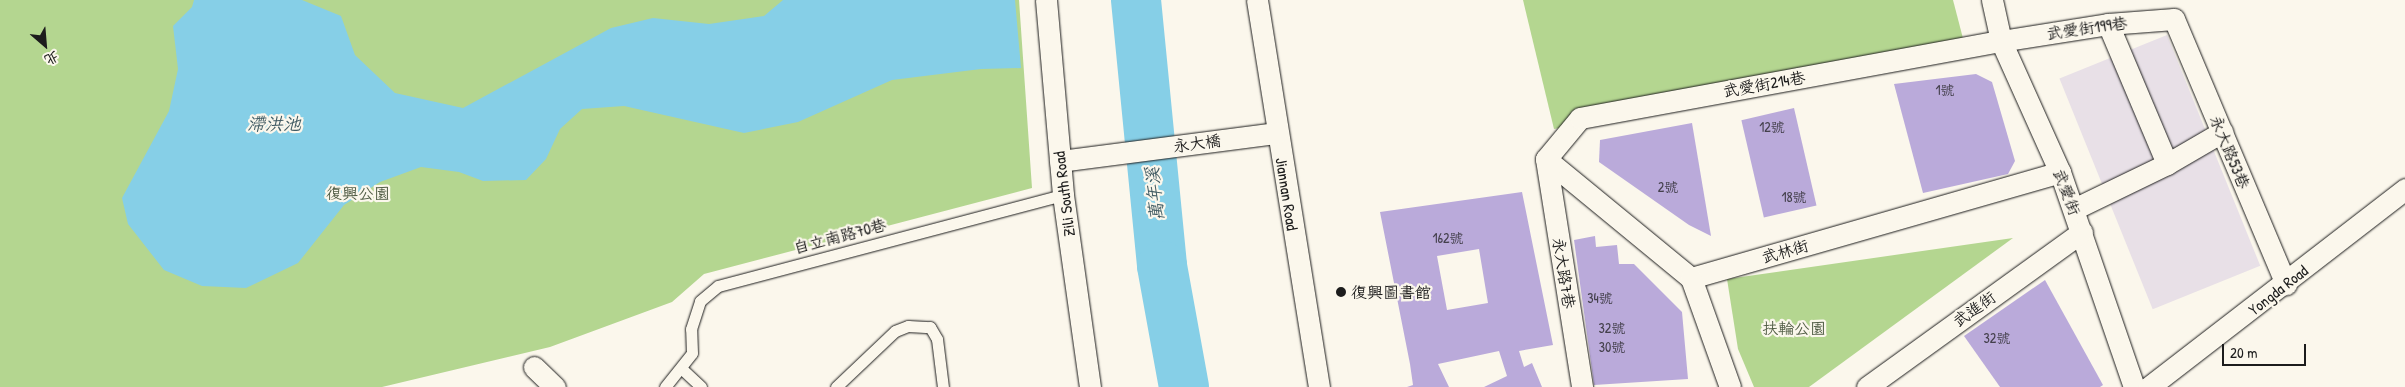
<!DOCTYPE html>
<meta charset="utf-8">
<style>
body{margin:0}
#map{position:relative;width:2405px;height:387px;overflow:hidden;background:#fbf7ec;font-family:"Patrick Hand","LXGW WenKai TC",sans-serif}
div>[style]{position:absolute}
.built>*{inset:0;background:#e8e0e7;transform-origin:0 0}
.green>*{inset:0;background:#b4d690}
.water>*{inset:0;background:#86cfe7}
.river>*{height:50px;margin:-25px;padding:0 25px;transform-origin:25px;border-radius:25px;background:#86cfe7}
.building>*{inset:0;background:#baaada;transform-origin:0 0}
.roads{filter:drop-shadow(0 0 1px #1c1c1c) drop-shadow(0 0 1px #1c1c1c)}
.service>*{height:11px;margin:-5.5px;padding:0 5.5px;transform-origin:5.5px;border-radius:5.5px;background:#fbf7ec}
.minor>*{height:21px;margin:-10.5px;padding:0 10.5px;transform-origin:10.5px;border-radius:10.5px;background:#fbf7ec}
.dots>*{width:14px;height:14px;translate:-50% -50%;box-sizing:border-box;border:2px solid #fbf7ec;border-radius:50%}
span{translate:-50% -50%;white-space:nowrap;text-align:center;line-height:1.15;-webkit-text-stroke:4.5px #fbf7ec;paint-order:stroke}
.number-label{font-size:14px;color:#44404c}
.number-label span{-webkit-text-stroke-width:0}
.street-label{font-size:16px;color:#1c1c1c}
.park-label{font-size:16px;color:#515d45}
.poi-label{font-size:16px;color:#1c1c1c}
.left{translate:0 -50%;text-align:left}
.water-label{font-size:18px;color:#415b63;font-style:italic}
.north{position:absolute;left:20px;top:20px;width:50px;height:50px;-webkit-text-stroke:4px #fbf7ec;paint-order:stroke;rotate:153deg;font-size:14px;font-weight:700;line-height:20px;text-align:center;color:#1c1c1c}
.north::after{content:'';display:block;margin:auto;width:18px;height:22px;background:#1c1c1c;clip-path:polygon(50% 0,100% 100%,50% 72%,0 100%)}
.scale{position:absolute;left:2222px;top:344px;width:84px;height:22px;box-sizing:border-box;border:2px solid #1c1c1c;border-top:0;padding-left:6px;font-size:15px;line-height:18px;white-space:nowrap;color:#1c1c1c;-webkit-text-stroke:4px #fbf7ec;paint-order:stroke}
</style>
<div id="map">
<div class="built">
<i style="left:2167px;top:35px;width:249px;height:116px;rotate:68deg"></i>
</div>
<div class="green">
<i style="clip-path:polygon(0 0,1019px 0,1032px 188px,704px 274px,672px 302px,550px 347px,382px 387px,0 387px)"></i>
<i style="clip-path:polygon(1523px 0,1953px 0,1966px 50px,1554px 129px)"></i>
<i style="clip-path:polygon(2013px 238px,1809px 387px,1754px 387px,1738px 349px,1727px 279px)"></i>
</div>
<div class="water">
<i style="clip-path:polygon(194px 0,302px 0,341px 16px,355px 55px,395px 93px,463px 108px,611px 28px,653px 18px,709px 24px,764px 16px,783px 0,1015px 0,1021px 68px,981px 69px,892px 80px,798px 122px,744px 133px,624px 106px,582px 109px,560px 129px,546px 159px,526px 180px,483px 181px,459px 172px,421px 167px,380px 182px,344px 205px,298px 263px,246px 288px,202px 286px,164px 270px,128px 224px,122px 198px,169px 111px,178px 69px,173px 26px,192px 7px)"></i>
</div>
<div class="river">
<i style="left:1136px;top:0;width:267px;rotate:84.4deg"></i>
<i style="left:1162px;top:266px;width:123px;rotate:79.7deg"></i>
</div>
<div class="building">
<i style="clip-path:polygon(1976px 74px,1992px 82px,2015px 161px,2008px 174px,1923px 193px,1894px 84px)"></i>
<i style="left:1794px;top:108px;width:100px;height:54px;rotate:77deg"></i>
<i style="clip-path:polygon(1692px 123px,1711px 236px,1689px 225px,1599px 162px,1600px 140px)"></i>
<i style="clip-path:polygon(evenodd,1522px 192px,1553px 345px,1519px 351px,1524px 367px,1532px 363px,1542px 387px,1484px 387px,1507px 376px,1499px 351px,1438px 364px,1449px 387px,1407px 387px,1413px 385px,1410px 364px,1380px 212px,1522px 192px,1479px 249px,1488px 303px,1447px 310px,1437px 256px,1479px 249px)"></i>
<i style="clip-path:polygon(1595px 236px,1596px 247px,1617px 245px,1619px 264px,1634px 264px,1682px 312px,1688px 379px,1594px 385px,1574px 240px)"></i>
<i style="clip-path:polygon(2045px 280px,2103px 385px,2100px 387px,2000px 387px,1964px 336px)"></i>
</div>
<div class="roads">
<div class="service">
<i style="left:682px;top:369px;width:26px;rotate:43deg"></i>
<i style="left:665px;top:387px;width:43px;rotate:-51.5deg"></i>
<i style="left:692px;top:353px;width:24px;rotate:-92deg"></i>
<i style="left:691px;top:329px;width:29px;rotate:-72deg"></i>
<i style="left:700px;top:301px;width:23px;rotate:-40deg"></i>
<i style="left:718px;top:286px;width:357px;rotate:-14.8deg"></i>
<i style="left:836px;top:387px;width:81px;rotate:-43.5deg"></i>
<i style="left:895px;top:331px;width:14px;rotate:-21deg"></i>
<i style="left:908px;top:326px;width:22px;rotate:3deg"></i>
<i style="left:930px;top:327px;width:14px;rotate:60deg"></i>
<i style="left:937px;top:339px;width:48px;rotate:82.9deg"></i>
</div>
<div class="minor">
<i style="left:1046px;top:0;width:196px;rotate:85deg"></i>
<i style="left:1063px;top:195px;width:194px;rotate:82deg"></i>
<i style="left:1257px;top:0;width:392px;rotate:80.9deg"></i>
<i style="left:1992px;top:0;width:42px;rotate:77.6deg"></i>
<i style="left:2001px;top:41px;width:144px;rotate:65.8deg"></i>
<i style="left:2060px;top:172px;width:227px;rotate:71deg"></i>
<i style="left:2108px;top:24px;width:152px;rotate:67.1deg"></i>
<i style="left:1546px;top:159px;width:53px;rotate:-50.3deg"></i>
<i style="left:1580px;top:118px;width:428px;rotate:-10.4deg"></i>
<i style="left:2001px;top:41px;width:108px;rotate:-9deg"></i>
<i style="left:2108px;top:24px;width:66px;rotate:-4.3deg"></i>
<i style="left:2174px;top:19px;width:288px;rotate:67.1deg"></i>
<i style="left:1546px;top:159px;width:188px;rotate:39.4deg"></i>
<i style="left:1691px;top:278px;width:384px;rotate:-16deg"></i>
<i style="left:1546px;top:159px;width:231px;rotate:81deg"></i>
<i style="left:1060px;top:161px;width:218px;rotate:-7.4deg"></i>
<i style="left:2074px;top:209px;width:103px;rotate:-25.8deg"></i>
<i style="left:2167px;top:164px;width:64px;rotate:-30.2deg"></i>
<i style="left:1691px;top:278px;width:116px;rotate:70.3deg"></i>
<i style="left:534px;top:367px;width:29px;rotate:44deg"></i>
<i style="left:1867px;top:387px;width:265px;rotate:-35.8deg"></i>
<i style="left:2149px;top:387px;width:324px;rotate:-37.7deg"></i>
</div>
</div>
<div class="dots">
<i style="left:1341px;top:292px;background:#1c1c1c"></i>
</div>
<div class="number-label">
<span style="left:1945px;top:90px">1號</span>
<span style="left:1772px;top:127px">12號</span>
<span style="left:1668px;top:187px">2號</span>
<span style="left:1794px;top:197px">18號</span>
<span style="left:1448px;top:238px">162號</span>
<span style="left:1600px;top:298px">34號</span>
<span style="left:1612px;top:328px">32號</span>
<span style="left:1997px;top:338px">32號</span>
<span style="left:1612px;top:347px">30號</span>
</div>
<div class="street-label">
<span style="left:2087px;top:28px;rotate:-8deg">武愛街199巷</span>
<span style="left:1764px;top:84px;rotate:-10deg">武愛街214巷</span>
<span style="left:1197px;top:143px;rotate:-8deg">永大橋</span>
<span style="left:2230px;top:152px;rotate:67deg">永大路53巷</span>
<span style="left:2067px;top:192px;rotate:69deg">武愛街</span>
<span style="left:1064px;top:194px;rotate:-97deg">Zili South Road</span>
<span style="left:1287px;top:194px;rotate:81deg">Jiannan Road</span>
<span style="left:840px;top:236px;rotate:-15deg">自立南路70巷</span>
<span style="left:1785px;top:251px;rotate:-16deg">武林街</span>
<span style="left:1564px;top:273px;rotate:81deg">永大路7巷</span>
<span style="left:2278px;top:290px;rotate:-38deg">Yongda Road</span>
<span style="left:1974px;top:309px;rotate:-36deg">武進街</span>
</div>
<div class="park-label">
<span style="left:358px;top:193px">復興公園</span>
<span style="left:1794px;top:328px">扶輪公園</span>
</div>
<div class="poi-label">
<span class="left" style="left:1351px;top:292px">復興圖書館</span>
</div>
<div class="water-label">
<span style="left:274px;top:124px">滯洪池</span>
<span style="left:1155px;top:194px;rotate:-96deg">萬年溪</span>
</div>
<div class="north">北</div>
<div class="scale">20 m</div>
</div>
